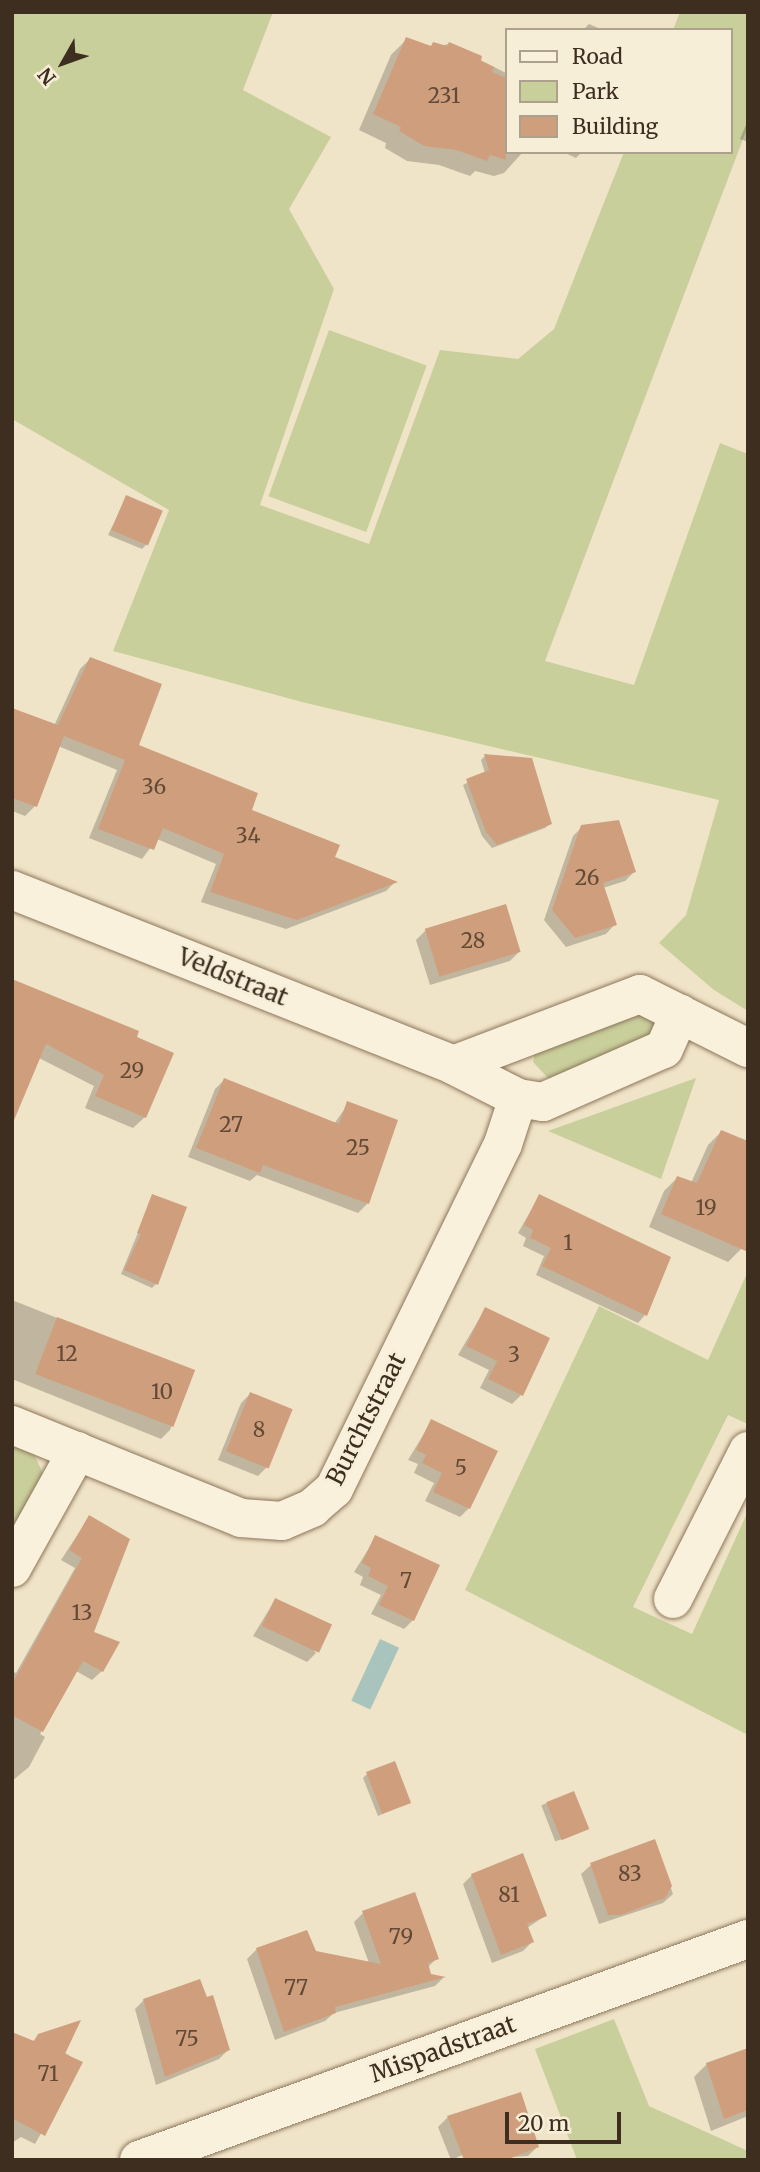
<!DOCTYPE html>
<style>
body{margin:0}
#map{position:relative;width:760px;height:2172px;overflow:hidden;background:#f0e4c8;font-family:Merriweather,serif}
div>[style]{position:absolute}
.green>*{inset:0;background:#c9cf9b;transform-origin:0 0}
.water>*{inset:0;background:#a9c4bc;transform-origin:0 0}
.shadow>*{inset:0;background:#0003;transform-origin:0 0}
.building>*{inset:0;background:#cf9f7d;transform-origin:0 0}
.roads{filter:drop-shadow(0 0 2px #8d765c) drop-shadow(0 0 2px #8d765c)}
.street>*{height:38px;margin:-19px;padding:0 19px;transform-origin:19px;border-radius:19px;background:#faf1dc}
span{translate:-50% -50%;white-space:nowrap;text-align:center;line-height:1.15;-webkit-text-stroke:5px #f7eed8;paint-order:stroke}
.number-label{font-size:21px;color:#624a37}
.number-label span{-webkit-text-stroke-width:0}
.street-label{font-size:24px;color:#3d2e20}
.frame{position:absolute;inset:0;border:14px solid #3d2e20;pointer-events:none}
.legend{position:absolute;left:505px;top:28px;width:228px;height:126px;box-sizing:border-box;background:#f7eed8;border:2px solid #ada18e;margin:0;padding:9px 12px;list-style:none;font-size:21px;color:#3d2e20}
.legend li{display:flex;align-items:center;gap:14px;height:35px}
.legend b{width:35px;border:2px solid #ada18e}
.north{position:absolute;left:28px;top:28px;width:70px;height:70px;-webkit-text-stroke:5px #f7eed8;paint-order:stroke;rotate:230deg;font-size:19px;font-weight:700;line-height:28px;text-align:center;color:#3d2e20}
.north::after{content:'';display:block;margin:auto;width:24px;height:32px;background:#3d2e20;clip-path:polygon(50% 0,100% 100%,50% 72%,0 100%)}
.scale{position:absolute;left:505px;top:2112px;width:116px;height:32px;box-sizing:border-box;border:4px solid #3d2e20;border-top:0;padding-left:9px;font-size:21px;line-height:24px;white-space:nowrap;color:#3d2e20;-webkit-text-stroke:5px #f7eed8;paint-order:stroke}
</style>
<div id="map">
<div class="green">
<i style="clip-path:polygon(12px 12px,273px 12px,243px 90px,331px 137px,289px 209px,334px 289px,260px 505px,369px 544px,440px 350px,518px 359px,554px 329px,624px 152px,730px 152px,730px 30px,673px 30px,680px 12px,748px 12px,748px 126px,545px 661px,634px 685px,720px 443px,748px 454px,748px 1011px,714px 990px,659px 943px,686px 915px,719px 800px,306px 703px,113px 651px,169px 510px,12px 419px)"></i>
<i style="left:329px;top:330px;width:104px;height:177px;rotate:20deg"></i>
<i style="clip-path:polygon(635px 1009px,651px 1015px,655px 1026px,652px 1036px,549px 1079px,533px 1062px,536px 1049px)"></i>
<i style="clip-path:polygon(696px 1078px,661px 1179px,548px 1131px)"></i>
<i style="clip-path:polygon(748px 1271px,748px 1424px,728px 1415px,633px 1607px,692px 1634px,748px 1511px,748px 1735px,465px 1590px,599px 1306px,708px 1360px)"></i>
<i style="clip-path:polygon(12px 1440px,34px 1454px,45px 1478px,12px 1546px)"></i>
<i style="clip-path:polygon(614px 2019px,649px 2106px,748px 2151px,748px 2160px,577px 2160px,535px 2049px)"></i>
</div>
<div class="water">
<i style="left:380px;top:1639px;width:21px;height:68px;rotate:25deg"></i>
</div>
<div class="shadow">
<i style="clip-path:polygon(589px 24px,603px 30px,583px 30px)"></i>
<i style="clip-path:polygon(407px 39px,429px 48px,449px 44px,506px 73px,506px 152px,523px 152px,504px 173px,494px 176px,475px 171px,470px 176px,439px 165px,407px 161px,385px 148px,386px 143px,359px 130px,391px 55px)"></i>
<i style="clip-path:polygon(748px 120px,748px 142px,740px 139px)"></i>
<i style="clip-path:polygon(563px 152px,582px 152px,576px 158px)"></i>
<i style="clip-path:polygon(126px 498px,146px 545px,142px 549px,108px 535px)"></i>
<i style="clip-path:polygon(90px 659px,137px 746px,332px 858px,395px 882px,386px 891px,286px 929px,201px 902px,216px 864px,157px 839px,142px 859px,89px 838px,117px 770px,58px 746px,35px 806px,25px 816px,12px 811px,12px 709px,54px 726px,80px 669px)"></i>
<i style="clip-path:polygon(485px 756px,550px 824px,545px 828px,492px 848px,482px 836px,463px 785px,485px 773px,481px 760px)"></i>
<i style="clip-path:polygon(582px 827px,634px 872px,625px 881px,603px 888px,615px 924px,606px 934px,566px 947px,544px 920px,573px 836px)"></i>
<i style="clip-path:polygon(425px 931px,519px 952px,510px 961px,430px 985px,416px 940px)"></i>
<i style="clip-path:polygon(12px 990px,135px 1038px,145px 1117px,133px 1128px,85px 1108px,94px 1086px,39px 1058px)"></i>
<i style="clip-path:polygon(224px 1080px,334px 1124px,348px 1104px,396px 1121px,368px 1203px,358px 1213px,257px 1175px,250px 1181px,188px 1157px,215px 1089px)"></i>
<i style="clip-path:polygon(721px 1132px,741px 1249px,728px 1262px,649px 1227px,664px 1191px,677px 1178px,691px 1183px,708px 1145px)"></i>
<i style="clip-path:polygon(153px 1196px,156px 1284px,152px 1288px,121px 1274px)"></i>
<i style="clip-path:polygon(539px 1196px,645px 1315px,638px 1323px,536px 1275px,544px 1256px,523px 1246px,526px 1238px,518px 1233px)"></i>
<i style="clip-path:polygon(12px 1300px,193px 1372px,170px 1430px,161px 1439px,12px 1379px)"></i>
<i style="clip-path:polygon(485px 1309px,521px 1395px,512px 1404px,480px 1388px,489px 1370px,458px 1355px)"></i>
<i style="clip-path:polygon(250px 1394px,267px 1467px,258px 1476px,218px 1460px,241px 1403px)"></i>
<i style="clip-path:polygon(431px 1422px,469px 1508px,460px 1517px,425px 1501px,434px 1483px,414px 1473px,418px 1464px,408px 1460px)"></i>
<i style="clip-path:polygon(89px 1517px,92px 1633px,102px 1671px,92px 1680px,76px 1671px,40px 1734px,45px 1737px,29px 1767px,12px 1781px,12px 1671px,16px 1673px,75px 1568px,61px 1560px)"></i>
<i style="clip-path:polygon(376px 1537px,413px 1620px,404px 1629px,371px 1614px,381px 1595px,360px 1585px,363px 1577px,354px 1572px)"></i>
<i style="clip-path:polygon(275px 1600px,316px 1653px,307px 1662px,253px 1636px)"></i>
<i style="clip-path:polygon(367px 1774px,409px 1802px,378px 1816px,363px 1778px)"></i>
<i style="left:573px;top:1793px;width:39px;height:34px;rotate:69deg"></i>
<i style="clip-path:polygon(654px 1841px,673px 1894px,663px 1903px,599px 1924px,581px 1874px,591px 1865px)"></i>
<i style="clip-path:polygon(472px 1875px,545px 1916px,527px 1928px,532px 1942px,523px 1951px,492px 1963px,463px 1884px)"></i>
<i style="clip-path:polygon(363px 1913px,437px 1958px,427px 1968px,430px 1976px,443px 1978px,435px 1986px,334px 2013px,325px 2021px,275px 2040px,247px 1959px,257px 1949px,315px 1952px,369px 1963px,354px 1922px)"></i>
<i style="clip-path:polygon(144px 2000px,228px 2050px,219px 2059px,156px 2085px,135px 2009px)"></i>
<i style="clip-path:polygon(12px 2034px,32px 2042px,39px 2036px,81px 2063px,35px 2144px,21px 2137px,12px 2143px)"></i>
<i style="clip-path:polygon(748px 2050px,748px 2116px,711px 2131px,694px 2077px,707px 2064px)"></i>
<i style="clip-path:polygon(520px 2094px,537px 2147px,528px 2156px,469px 2160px,467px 2153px,451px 2160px,438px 2127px,447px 2118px)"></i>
</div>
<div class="building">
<i style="clip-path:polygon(406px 37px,431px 46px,433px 42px,447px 46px,449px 42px,482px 56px,481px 61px,494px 67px,492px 72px,506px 78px,506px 160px,490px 155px,487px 161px,456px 150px,424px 146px,399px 131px,401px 127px,373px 114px)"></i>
<i style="left:126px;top:495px;width:40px;height:38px;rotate:23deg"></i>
<i style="clip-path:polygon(90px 657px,162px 684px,139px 745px,258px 793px,252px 810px,340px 845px,335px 857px,398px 882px,297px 920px,210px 892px,224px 854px,163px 828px,154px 850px,98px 829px,125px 760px,64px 736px,37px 807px,12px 798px,12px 708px,58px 725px)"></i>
<i style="clip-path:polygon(484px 754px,532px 758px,552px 824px,497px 845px,486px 832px,466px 779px,489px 770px)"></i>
<i style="clip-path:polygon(619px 820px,636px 872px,603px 883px,617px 925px,575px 938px,552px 910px,581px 825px)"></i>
<i style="left:506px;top:904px;width:50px;height:85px;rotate:73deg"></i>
<i style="clip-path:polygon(12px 979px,139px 1031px,137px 1037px,174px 1053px,146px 1118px,95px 1096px,104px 1075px,46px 1044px,12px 1125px)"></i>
<i style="clip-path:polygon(224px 1078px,339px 1124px,347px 1101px,398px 1120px,369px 1204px,263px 1165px,260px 1173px,196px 1148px)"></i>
<i style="clip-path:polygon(721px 1130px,748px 1141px,748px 1252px,661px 1214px,677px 1176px,697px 1183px)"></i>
<i style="clip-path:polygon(152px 1194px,187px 1207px,158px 1285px,124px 1270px,141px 1234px,137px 1233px)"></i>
<i style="clip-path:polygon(539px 1194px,671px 1257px,647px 1316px,542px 1266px,551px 1248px,530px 1238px,533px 1230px,524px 1225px)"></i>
<i style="clip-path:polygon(485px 1307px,550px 1338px,523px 1396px,488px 1379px,497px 1361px,466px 1346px)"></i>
<i style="left:57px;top:1317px;width:148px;height:61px;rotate:21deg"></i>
<i style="left:250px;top:1392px;width:46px;height:64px;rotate:22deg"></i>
<i style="clip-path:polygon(431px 1419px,498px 1451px,470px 1509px,433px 1492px,442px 1473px,422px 1463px,426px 1455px,416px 1450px)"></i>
<i style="clip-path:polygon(89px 1515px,130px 1539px,94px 1632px,120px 1642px,103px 1672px,83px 1661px,43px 1732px,12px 1715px,12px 1684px,82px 1558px,69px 1550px)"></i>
<i style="clip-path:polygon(375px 1535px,440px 1565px,414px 1621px,379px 1605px,388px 1586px,368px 1576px,371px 1568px,362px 1563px)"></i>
<i style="left:275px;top:1598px;width:63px;height:31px;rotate:25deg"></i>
<i style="left:395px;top:1761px;width:45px;height:31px;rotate:69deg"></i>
<i style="left:574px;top:1791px;width:41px;height:30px;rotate:68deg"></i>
<i style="clip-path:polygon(655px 1839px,672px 1886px,665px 1898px,621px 1915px,608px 1915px,590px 1863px)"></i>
<i style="clip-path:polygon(523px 1853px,547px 1916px,527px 1924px,534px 1942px,501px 1955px,471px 1874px)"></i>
<i style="clip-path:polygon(415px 1892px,439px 1959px,428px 1963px,431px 1974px,446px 1977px,335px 2007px,336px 2013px,284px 2032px,256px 1948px,307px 1930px,316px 1951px,381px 1964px,362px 1911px)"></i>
<i style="clip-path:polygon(200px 1979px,207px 1997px,213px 1995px,230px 2050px,165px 2077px,143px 1999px)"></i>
<i style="clip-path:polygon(81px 2020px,65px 2054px,83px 2062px,45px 2136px,12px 2118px,12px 2032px,34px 2041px,38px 2034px)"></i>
<i style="clip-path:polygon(748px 2048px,748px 2110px,724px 2119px,706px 2063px)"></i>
<i style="clip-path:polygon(521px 2092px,539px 2147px,506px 2160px,464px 2160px,447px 2116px)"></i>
</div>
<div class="roads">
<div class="street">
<i style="left:12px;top:890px;width:474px;rotate:21.6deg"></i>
<i style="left:453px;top:1065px;width:73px;rotate:26.9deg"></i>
<i style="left:518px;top:1098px;width:25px;rotate:9deg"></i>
<i style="left:543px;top:1102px;width:132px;rotate:-23.7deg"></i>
<i style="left:664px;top:1049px;width:39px;rotate:-66deg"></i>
<i style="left:453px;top:1065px;width:200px;rotate:-20.8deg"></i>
<i style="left:640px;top:994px;width:121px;rotate:26.6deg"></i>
<i style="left:12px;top:1425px;width:247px;rotate:22.1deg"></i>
<i style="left:241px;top:1518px;width:41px;rotate:4.2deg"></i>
<i style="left:282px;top:1521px;width:33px;rotate:-23deg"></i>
<i style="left:312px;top:1508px;width:29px;rotate:-41deg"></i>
<i style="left:334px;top:1489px;width:384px;rotate:-63.9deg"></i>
<i style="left:503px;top:1144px;width:48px;rotate:-71.9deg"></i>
<i style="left:12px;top:1568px;width:134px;rotate:-60.9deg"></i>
<i style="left:673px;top:1599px;width:166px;rotate:-63.1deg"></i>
<i style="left:139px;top:2160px;width:648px;rotate:-19.95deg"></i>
</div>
</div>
<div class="number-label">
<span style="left:444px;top:96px">231</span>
<span style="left:154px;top:787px">36</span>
<span style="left:248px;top:836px">34</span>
<span style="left:587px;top:878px">26</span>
<span style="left:473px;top:941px">28</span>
<span style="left:132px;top:1071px">29</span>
<span style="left:231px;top:1125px">27</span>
<span style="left:358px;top:1148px">25</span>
<span style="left:706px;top:1208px">19</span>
<span style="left:568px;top:1243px">1</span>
<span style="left:67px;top:1354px">12</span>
<span style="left:514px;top:1355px">3</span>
<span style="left:162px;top:1392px">10</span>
<span style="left:259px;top:1430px">8</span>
<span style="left:461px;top:1468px">5</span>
<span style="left:406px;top:1581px">7</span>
<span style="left:82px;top:1613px">13</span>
<span style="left:630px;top:1874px">83</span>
<span style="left:509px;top:1895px">81</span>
<span style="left:401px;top:1937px">79</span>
<span style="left:296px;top:1988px">77</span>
<span style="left:187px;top:2039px">75</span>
<span style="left:48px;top:2074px">71</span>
</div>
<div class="street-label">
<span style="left:233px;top:977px;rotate:22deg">Veldstraat</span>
<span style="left:366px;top:1419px;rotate:-63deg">Burchtstraat</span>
<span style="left:443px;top:2049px;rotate:-20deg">Mispadstraat</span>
</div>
<div class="frame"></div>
<ul class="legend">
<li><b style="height:9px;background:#faf1dc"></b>Road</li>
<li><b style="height:19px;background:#c9cf9b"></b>Park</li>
<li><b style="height:19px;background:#cf9f7d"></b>Building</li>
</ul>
<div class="north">N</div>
<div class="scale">20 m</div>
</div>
